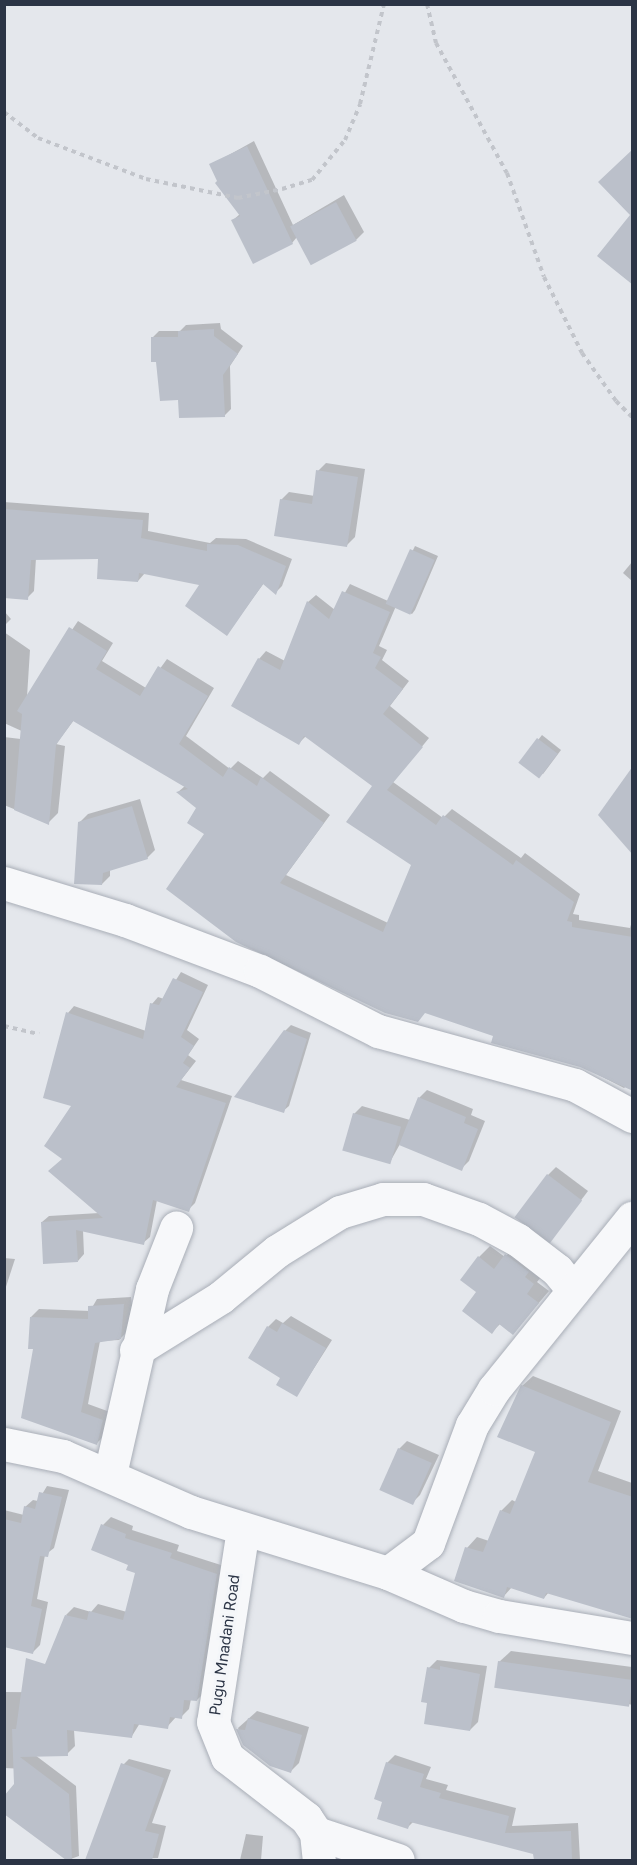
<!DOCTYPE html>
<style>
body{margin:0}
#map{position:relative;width:637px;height:1865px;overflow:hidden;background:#e4e7ec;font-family:Figtree,sans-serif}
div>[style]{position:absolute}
.shadow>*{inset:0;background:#0003}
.building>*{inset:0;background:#bbc0ca;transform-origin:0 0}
.path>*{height:4px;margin-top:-2px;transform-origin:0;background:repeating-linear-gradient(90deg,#c2c5cb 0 4.5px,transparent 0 9px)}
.roads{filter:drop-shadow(0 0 2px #a9aeb7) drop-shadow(0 0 2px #a9aeb7)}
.minor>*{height:33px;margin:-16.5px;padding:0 16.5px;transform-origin:16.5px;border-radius:16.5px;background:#f7f8fa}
span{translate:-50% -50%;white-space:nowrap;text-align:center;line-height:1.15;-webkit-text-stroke:6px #f4f6f9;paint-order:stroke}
.street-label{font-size:16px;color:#2b3445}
.frame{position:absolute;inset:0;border:6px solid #2b3445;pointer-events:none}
</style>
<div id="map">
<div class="shadow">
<i style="clip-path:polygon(254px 141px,293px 225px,344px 195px,364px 232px,356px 240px,297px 237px,292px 243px,232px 221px,240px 214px,211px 165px)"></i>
<i style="clip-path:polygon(220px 323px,221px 329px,243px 346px,230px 366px,231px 409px,224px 416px,180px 399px,157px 361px,152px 338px,159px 331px,180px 331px,186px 325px)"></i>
<i style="clip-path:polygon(326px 463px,365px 469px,355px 537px,347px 545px,281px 500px,289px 492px,315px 496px,318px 471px)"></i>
<i style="clip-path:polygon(4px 502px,149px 513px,148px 531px,210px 543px,216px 538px,246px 539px,292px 559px,282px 586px,275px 593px,264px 583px,227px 634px,202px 584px,145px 573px,138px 581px,100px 557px,36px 558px,34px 591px,27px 598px,4px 596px)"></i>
<i style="clip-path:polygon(415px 546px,438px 556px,415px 610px,412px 614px,396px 606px,379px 646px,387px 650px,382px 660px,409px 681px,390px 706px,429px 738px,393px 782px,443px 818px,452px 809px,521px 858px,525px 853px,580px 894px,573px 914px,579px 915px,579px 920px,630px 928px,632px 921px,632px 1081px,624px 1088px,581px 1066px,495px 1035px,207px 833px,198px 807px,178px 792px,185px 786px,74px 720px,56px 744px,65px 746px,58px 813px,48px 823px,4px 805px,4px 737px,46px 742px,4px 723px,4px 632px,30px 650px,27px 697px,78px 621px,113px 643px,102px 661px,146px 688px,167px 659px,214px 688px,186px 736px,230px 769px,238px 761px,263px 778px,270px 771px,330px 815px,286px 875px,388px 923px,413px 865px,374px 786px,306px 736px,299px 743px,259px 659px,266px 651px,285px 661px,308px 602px,316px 595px,335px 610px,350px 584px,388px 601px)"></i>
<i style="clip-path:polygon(632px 562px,632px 581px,623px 573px)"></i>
<i style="clip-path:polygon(4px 611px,11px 619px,4px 626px)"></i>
<i style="clip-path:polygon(542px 735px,561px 750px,543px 774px,520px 763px)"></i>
<i style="clip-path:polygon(140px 799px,155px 850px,147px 858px,110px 869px,110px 876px,102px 884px,80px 822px,88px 814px)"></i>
<i style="clip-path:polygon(181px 972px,208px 985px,187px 1030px,199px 1039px,188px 1055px,196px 1061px,181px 1080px,232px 1096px,195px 1203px,188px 1210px,157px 1200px,150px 1237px,143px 1243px,83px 1230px,84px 1254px,78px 1261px,42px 1222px,49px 1216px,99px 1213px,64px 1159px,73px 1105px,68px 1013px,74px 1006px,146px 1031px,152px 1004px,158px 997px,164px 999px)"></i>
<i style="clip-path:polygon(291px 1025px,311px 1033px,289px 1106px,283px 1111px,285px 1031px)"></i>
<i style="clip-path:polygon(427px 1090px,473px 1109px,471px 1115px,485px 1121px,469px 1161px,461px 1169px,400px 1144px,390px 1162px,354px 1114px,362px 1106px,410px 1120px,419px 1098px)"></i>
<i style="clip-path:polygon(556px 1167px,588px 1191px,551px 1240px,548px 1175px)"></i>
<i style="clip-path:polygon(518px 1244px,545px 1272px,537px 1282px,549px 1291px,513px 1333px,501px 1323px,492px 1332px,478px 1292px,479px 1257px,490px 1246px,505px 1257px)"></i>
<i style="clip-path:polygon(4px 1258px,15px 1259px,4px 1293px)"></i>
<i style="clip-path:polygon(131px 1297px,133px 1312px,127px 1332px,119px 1340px,100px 1341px,88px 1404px,110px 1412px,105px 1435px,97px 1443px,35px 1347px,31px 1317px,39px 1309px,90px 1311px,97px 1299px)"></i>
<i style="clip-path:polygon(291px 1316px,332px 1340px,297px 1395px,282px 1377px,268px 1327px,276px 1319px,283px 1323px)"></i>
<i style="clip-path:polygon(533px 1376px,621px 1411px,598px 1471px,632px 1483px,632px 1618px,549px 1592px,544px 1598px,512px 1587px,504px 1596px,467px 1548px,477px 1537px,489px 1541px,501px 1511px,512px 1500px,516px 1502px,537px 1452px,522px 1386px)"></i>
<i style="clip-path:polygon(407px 1441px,439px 1455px,420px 1495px,412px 1503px,399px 1449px)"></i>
<i style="clip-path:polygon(47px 1486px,69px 1490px,54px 1548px,45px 1555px,37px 1599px,48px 1602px,40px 1645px,33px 1652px,4px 1646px,4px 1510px,24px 1515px,25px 1507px,33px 1500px,38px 1501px)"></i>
<i style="clip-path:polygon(111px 1517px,133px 1526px,132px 1530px,179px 1545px,177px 1551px,224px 1566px,205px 1692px,197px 1700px,191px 1699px,189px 1709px,181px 1717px,176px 1717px,167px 1727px,140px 1723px,132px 1736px,74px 1730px,75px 1746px,67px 1754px,35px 1755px,76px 1786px,79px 1856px,68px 1860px,4px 1813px,26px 1769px,4px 1768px,4px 1692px,140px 1693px,66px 1615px,74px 1607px,91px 1612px,98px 1604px,127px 1612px,137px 1572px,103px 1525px)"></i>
<i style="clip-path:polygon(511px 1651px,632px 1667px,632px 1705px,499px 1662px)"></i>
<i style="clip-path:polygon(437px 1660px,487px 1666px,478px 1722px,470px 1730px,429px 1668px)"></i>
<i style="clip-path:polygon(257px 1711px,309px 1727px,299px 1763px,291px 1771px,244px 1744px,238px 1728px)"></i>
<i style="clip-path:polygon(395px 1755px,431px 1767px,426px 1779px,448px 1785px,446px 1790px,516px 1808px,512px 1826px,578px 1823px,580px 1860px,535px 1860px,535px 1853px,414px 1821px,407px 1828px,384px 1801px,387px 1763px)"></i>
<i style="clip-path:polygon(129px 1759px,171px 1770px,152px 1823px,166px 1826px,158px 1858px,87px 1860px,121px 1767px)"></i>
<i style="clip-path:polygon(246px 1834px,263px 1836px,261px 1860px,240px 1860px)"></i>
</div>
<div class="building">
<i style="clip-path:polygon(247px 146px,293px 244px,253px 264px,231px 220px,240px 216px,215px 183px,217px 181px,209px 164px)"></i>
<i style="clip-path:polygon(633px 149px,633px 285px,597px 256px,630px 215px,598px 182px)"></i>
<i style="left:336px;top:202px;width:44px;height:52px;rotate:62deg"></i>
<i style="clip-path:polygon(214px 329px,214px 336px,238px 354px,223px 375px,225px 417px,179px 418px,178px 400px,160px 401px,156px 362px,151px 362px,151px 337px,178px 337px,178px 331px)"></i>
<i style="clip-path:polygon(316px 470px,358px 477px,347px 547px,274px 536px,280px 499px,312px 504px)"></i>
<i style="clip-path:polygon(4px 509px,143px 520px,141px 538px,207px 551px,207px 544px,238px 545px,286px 566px,276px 595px,263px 584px,227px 636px,185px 606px,199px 585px,139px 573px,138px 582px,97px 579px,98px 559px,31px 560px,28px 600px,4px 598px)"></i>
<i style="left:410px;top:549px;width:27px;height:60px;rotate:24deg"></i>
<i style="clip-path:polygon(342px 591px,390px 612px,373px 653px,381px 657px,375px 668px,403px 689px,383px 714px,423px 747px,387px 790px,436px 825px,443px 815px,513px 865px,516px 860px,574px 902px,567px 921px,572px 922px,572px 927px,633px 937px,633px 1091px,580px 1067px,491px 1043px,493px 1036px,425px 1013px,418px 1022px,385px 1013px,236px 942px,166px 889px,204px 834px,187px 823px,196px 808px,176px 792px,188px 789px,73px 721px,56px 745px,49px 825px,14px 810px,22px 714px,17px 711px,69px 627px,107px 651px,96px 669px,140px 696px,158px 666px,208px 696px,179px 744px,223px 777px,229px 767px,257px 786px,261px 777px,324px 823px,280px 883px,383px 932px,411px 865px,346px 822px,372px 786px,304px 736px,299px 745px,231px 706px,258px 658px,280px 670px,307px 601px,329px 619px)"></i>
<i style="left:537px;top:738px;width:26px;height:31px;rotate:37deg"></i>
<i style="clip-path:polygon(633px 766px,633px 855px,598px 815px)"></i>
<i style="clip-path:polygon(132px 806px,148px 859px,103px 873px,102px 885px,74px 884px,78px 822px)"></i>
<i style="clip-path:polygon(173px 978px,203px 992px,181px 1037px,194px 1046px,183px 1063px,190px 1068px,176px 1087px,226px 1103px,189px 1212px,153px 1200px,144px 1245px,76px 1230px,78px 1262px,43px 1264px,41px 1222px,103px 1218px,48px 1171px,62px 1159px,44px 1146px,71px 1106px,43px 1098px,66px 1012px,143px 1039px,150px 1003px,159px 1005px)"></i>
<i style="clip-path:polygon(284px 1030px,307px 1039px,284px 1113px,234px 1097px)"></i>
<i style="clip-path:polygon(418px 1097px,466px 1117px,464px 1123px,478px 1129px,462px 1171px,399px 1145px)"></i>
<i style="left:353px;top:1113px;width:50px;height:39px;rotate:16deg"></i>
<i style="left:547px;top:1174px;width:44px;height:54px;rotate:37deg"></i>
<i style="clip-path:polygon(505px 1254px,529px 1272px,525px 1277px,534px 1284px,527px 1294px,539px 1303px,513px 1335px,499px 1324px,492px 1334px,462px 1311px,476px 1292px,460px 1280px,478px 1256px,494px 1269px)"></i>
<i style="clip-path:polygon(124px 1304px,121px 1339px,95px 1343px,81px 1412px,103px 1420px,97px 1445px,21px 1418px,33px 1349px,28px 1349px,30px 1317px,88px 1319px,88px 1306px)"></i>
<i style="clip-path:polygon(282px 1323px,326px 1348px,297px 1397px,276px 1385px,280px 1378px,248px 1358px,267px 1326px,277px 1332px)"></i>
<i style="clip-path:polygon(521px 1385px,611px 1422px,588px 1482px,633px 1497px,633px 1619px,546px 1593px,544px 1599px,507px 1587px,504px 1598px,454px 1581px,465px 1547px,483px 1552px,500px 1510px,510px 1514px,535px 1452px,497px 1437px)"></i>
<i style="left:398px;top:1448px;width:37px;height:46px;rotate:24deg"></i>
<i style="clip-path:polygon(39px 1492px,62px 1497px,48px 1557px,40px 1556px,31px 1606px,42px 1609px,33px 1654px,4px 1647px,4px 1519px,21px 1523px,24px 1506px,35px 1509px)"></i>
<i style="clip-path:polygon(101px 1524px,126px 1534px,125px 1538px,172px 1553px,170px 1558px,217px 1574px,197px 1701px,184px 1700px,182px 1719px,170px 1717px,168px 1729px,134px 1724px,132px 1738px,67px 1730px,68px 1756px,20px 1757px,69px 1794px,72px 1860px,66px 1860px,4px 1814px,4px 1796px,14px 1784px,12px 1729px,16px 1729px,26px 1658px,45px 1664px,65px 1615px,87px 1620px,89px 1611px,123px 1620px,135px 1573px,126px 1570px,128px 1565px,91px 1550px)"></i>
<i style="left:498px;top:1661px;width:136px;height:27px;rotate:8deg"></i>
<i style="clip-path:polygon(440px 1666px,480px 1674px,470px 1731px,424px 1724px,427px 1703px,421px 1702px,427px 1667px,440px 1670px)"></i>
<i style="clip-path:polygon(248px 1718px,302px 1735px,291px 1773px,270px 1766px,243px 1745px,236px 1729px,245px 1730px)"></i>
<i style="clip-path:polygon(386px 1762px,424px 1774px,420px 1787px,441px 1793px,439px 1798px,509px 1816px,505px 1833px,571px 1831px,572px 1860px,534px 1860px,533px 1854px,410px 1822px,408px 1829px,377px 1819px,382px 1802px,374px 1799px)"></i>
<i style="clip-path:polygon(121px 1763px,164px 1778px,145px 1831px,159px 1834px,152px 1860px,85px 1860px)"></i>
</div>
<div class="path">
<i style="left:427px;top:4px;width:40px;rotate:77deg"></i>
<i style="left:436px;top:43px;width:148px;rotate:61.4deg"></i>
<i style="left:507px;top:173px;width:110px;rotate:70.4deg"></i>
<i style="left:544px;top:277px;width:85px;rotate:63.4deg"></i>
<i style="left:582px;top:353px;width:59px;rotate:54.7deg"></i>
<i style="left:616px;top:401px;width:23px;rotate:45deg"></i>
<i style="left:4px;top:112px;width:43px;rotate:37.4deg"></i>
<i style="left:38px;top:138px;width:116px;rotate:20.8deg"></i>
<i style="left:146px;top:179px;width:94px;rotate:11.7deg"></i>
<i style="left:238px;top:198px;width:45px;rotate:-11.6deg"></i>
<i style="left:282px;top:189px;width:31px;rotate:-17deg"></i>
<i style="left:312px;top:180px;width:52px;rotate:-50.5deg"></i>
<i style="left:345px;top:140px;width:39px;rotate:-67deg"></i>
<i style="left:360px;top:104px;width:103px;rotate:-76.5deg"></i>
<i style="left:4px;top:1026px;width:36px;rotate:13deg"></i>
</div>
<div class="roads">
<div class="minor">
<i style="left:4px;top:883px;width:127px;rotate:17deg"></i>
<i style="left:125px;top:920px;width:144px;rotate:20.7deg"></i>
<i style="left:260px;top:971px;width:132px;rotate:27deg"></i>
<i style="left:378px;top:1031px;width:204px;rotate:15.3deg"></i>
<i style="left:575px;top:1085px;width:65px;rotate:28.5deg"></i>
<i style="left:136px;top:1350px;width:100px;rotate:-31.9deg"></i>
<i style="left:221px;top:1297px;width:72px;rotate:-39.4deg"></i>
<i style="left:277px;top:1251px;width:74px;rotate:-31.8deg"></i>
<i style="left:340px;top:1212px;width:45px;rotate:-16.8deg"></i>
<i style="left:383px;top:1199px;width:40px"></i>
<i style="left:423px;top:1199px;width:59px;rotate:19.7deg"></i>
<i style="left:479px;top:1219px;width:44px;rotate:28.3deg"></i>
<i style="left:518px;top:1240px;width:49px;rotate:37.6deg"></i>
<i style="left:557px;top:1270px;width:26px;rotate:51deg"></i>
<i style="left:4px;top:1444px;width:60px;rotate:11.5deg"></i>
<i style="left:63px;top:1456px;width:140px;rotate:23.6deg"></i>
<i style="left:191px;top:1512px;width:206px;rotate:17.2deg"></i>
<i style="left:388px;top:1573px;width:83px;rotate:23.5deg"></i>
<i style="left:464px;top:1606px;width:36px;rotate:16deg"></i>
<i style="left:499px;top:1616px;width:135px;rotate:9.4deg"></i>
<i style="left:110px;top:1474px;width:190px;rotate:-77.2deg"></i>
<i style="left:152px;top:1289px;width:66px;rotate:-68.5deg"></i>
<i style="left:243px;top:1529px;width:195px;rotate:98.8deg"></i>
<i style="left:213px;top:1722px;width:38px;rotate:68deg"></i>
<i style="left:227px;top:1757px;width:100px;rotate:37.7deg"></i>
<i style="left:306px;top:1818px;width:18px;rotate:56deg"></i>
<i style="left:316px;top:1833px;width:27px;rotate:84deg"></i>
<i style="left:388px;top:1573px;width:50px;rotate:-36.9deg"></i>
<i style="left:428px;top:1543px;width:126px;rotate:-69.6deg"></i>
<i style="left:472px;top:1425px;width:42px;rotate:-58.6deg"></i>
<i style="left:494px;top:1389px;width:220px;rotate:-51.1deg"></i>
<i style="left:316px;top:1833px;width:86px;rotate:18.2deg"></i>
</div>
</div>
<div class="street-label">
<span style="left:225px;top:1645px;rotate:-82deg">Pugu Mnadani Road</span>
</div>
<div class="frame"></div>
</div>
